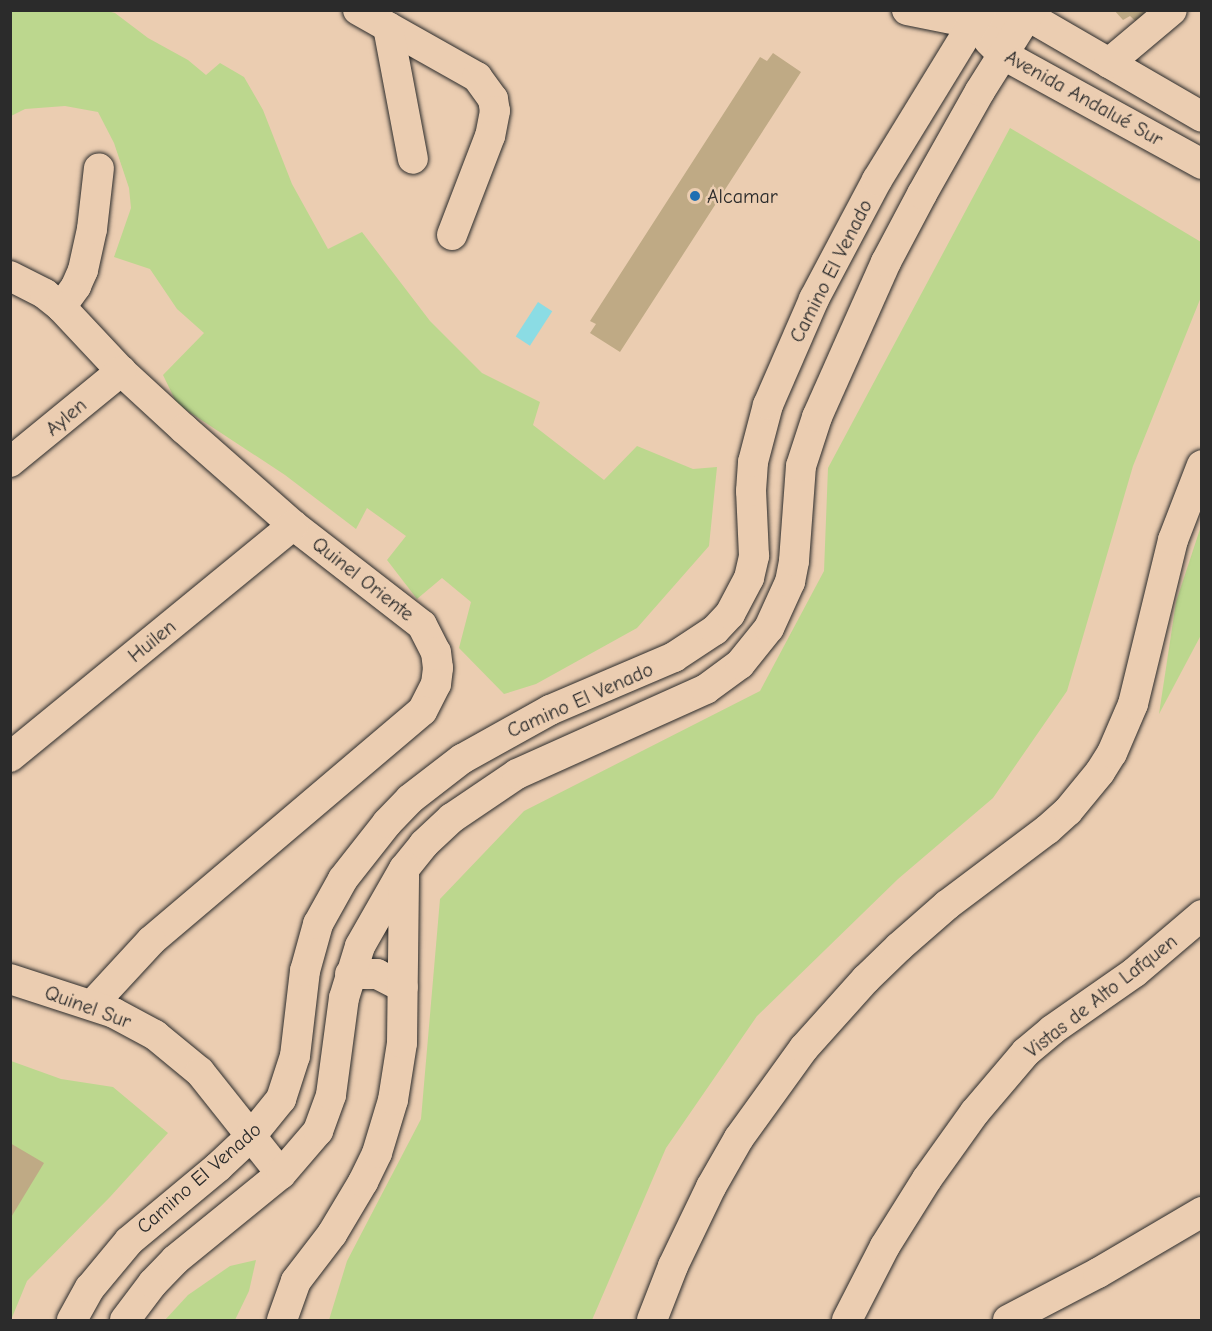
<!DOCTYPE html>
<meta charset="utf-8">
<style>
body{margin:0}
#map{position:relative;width:1212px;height:1331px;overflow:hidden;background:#ebcdb1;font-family:"Comic Neue",sans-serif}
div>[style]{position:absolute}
.green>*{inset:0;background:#bcd78e}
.water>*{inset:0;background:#8bdce4;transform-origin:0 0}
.building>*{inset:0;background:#bfaa85}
.roads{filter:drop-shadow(0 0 2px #2b2b2b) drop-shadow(0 0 2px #2b2b2b)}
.minor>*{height:30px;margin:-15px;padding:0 15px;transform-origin:15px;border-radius:15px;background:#ebcdb1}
.dots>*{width:16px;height:16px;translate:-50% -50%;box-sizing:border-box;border:3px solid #ebcdb1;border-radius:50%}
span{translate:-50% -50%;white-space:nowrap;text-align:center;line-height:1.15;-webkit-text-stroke:5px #ebcdb1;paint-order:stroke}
.street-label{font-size:20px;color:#2b2b2b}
.poi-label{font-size:20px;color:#2b2b2b}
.left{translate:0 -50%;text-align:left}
.frame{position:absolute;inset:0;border:12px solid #2b2b2b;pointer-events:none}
</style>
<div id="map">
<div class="green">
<i style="clip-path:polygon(103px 10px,115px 13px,148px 38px,188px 60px,206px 75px,220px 63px,244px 77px,263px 110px,292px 184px,328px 249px,362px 232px,430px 321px,482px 373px,540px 402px,533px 425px,604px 480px,637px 446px,693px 469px,717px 467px,709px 546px,637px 628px,536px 684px,504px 694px,459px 648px,471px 602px,442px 578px,417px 599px,387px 560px,406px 536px,367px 508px,356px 529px,285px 475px,177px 404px,163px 375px,204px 333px,177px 309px,150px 269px,114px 257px,131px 208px,129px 188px,114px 143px,98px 112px,65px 106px,25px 109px,11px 116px,11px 11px)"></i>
<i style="clip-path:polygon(1010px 128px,1201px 242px,1201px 297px,1133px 466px,1067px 691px,993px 798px,898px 879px,757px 1016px,666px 1148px,592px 1320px,329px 1320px,347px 1261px,421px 1119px,440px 899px,524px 811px,760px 691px,824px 571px,828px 468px)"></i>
<i style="clip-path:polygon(1201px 526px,1201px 635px,1159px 714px,1176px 602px)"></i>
<i style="clip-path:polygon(11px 1061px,61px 1079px,113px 1087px,168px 1133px,110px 1197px,27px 1281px,11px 1320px)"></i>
<i style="clip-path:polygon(256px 1260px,249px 1291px,235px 1320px,165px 1320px,188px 1295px,230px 1266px)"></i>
</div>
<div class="water">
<i style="left:538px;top:302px;width:17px;height:41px;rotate:33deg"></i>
</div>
<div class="building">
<i style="clip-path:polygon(1114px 10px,1164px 10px,1144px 29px,1130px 16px,1123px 20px)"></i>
<i style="clip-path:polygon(773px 53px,801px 72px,620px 352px,590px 333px,596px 324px,590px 321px,760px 57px,767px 61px)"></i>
<i style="clip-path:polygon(10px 1143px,44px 1163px,10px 1219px)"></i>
</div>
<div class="roads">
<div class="minor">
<i style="left:358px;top:10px;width:137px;rotate:29.4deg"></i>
<i style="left:477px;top:77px;width:27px;rotate:54deg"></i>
<i style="left:493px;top:99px;width:12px;rotate:81deg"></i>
<i style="left:495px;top:111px;width:25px;rotate:101deg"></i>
<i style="left:490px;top:136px;width:106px;rotate:111deg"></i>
<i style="left:907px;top:10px;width:66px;rotate:11.3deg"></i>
<i style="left:972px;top:23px;width:56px;rotate:-7.1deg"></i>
<i style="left:1028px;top:16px;width:201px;rotate:30.1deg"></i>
<i style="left:388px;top:27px;width:134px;rotate:79.3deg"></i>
<i style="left:989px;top:41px;width:18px;rotate:45deg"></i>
<i style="left:1002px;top:54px;width:228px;rotate:28.8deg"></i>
<i style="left:1109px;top:63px;width:82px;rotate:-40.1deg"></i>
<i style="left:10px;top:276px;width:39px;rotate:27deg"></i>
<i style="left:45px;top:294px;width:21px;rotate:39deg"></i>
<i style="left:61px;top:307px;width:88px;rotate:46.8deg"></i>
<i style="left:121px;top:371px;width:86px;rotate:42.6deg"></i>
<i style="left:184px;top:429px;width:145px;rotate:41.4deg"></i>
<i style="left:293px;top:525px;width:163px;rotate:37.8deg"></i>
<i style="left:422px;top:625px;width:30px;rotate:63deg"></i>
<i style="left:436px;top:652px;width:16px;rotate:83deg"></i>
<i style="left:438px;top:668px;width:16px;rotate:97deg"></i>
<i style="left:436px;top:684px;width:30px;rotate:117deg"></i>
<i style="left:422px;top:711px;width:355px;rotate:139.7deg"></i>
<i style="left:151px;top:941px;width:87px;rotate:132.7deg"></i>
<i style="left:61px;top:307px;width:26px;rotate:-54deg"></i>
<i style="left:76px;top:286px;width:17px;rotate:-66deg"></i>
<i style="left:83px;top:270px;width:42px;rotate:-77.6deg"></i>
<i style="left:92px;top:229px;width:61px;rotate:-83.5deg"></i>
<i style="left:10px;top:462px;width:144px;rotate:-39.3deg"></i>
<i style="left:10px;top:757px;width:366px;rotate:-39.3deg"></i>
<i style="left:350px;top:974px;width:27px"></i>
<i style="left:377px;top:974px;width:29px;rotate:27deg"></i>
<i style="left:10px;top:979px;width:109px;rotate:18.1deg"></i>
<i style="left:114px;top:1013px;width:47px;rotate:28.2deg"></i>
<i style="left:155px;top:1035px;width:58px;rotate:39.4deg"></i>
<i style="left:200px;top:1072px;width:130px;rotate:51.5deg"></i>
<i style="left:72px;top:1320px;width:37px;rotate:-61deg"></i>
<i style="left:90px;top:1288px;width:61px;rotate:-50.3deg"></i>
<i style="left:129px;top:1241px;width:116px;rotate:-39.7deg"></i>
<i style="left:218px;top:1167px;width:45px;rotate:-43.2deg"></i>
<i style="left:251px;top:1136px;width:48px;rotate:-51deg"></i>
<i style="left:281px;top:1099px;width:45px;rotate:-72deg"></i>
<i style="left:295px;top:1056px;width:86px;rotate:-83.3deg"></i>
<i style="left:305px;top:971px;width:49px;rotate:-74.5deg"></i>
<i style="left:318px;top:924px;width:51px;rotate:-60.9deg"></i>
<i style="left:343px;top:879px;width:71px;rotate:-51.8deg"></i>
<i style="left:387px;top:823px;width:33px;rotate:-46deg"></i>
<i style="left:410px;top:799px;width:66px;rotate:-37.6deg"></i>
<i style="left:462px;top:759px;width:101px;rotate:-29.1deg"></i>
<i style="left:550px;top:710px;width:135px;rotate:-23.1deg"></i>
<i style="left:674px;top:657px;width:49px;rotate:-33.4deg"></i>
<i style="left:715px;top:630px;width:22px;rotate:-47deg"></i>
<i style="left:730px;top:614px;width:41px;rotate:-62.2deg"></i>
<i style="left:749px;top:578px;width:23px;rotate:-77deg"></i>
<i style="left:754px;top:556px;width:65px;rotate:-92.6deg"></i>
<i style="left:751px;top:491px;width:29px;rotate:-86deg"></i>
<i style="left:753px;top:462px;width:59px;rotate:-75.3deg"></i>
<i style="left:768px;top:405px;width:116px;rotate:-66.5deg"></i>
<i style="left:814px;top:299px;width:135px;rotate:-62.1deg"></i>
<i style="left:877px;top:180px;width:199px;rotate:-58.5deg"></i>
<i style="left:125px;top:1320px;width:46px;rotate:-52.9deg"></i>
<i style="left:153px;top:1283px;width:32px;rotate:-46deg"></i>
<i style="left:175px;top:1260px;width:136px;rotate:-39.1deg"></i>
<i style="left:281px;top:1174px;width:57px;rotate:-49.3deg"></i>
<i style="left:318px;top:1131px;width:38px;rotate:-70deg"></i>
<i style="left:331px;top:1095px;width:98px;rotate:-82.4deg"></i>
<i style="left:344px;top:998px;width:54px;rotate:-72.9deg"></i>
<i style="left:360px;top:946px;width:89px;rotate:-60.3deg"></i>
<i style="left:404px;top:869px;width:32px;rotate:-51deg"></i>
<i style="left:424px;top:844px;width:38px;rotate:-43deg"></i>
<i style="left:452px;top:818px;width:78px;rotate:-34.1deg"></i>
<i style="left:517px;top:774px;width:207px;rotate:-24.2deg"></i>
<i style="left:706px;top:689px;width:42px;rotate:-36.3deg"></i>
<i style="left:740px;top:664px;width:46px;rotate:-51.1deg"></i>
<i style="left:769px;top:628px;width:51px;rotate:-65.5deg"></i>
<i style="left:790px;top:582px;width:21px;rotate:-79deg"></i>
<i style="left:794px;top:561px;width:95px;rotate:-85.8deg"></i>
<i style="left:801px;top:466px;width:52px;rotate:-71.9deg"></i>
<i style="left:817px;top:417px;width:170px;rotate:-66deg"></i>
<i style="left:886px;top:262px;width:77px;rotate:-62.1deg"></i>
<i style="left:922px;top:194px;width:118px;rotate:-60.6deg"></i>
<i style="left:980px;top:91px;width:96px;rotate:-57.8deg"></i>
<i style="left:282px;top:1320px;width:41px;rotate:-70.3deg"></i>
<i style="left:296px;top:1281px;width:59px;rotate:-52.5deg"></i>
<i style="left:332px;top:1234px;width:61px;rotate:-59.2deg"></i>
<i style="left:363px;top:1182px;width:32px;rotate:-64deg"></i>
<i style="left:377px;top:1153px;width:55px;rotate:-73.2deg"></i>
<i style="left:393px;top:1100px;width:58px;rotate:-81deg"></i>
<i style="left:402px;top:1043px;width:172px;rotate:-89.3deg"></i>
<i style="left:652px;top:1320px;width:58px;rotate:-68.7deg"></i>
<i style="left:673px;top:1266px;width:88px;rotate:-64.3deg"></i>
<i style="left:711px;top:1187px;width:56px;rotate:-60.3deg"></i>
<i style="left:739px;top:1138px;width:111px;rotate:-54.2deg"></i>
<i style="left:804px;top:1048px;width:93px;rotate:-48.1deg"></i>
<i style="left:866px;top:979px;width:46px;rotate:-44.1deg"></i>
<i style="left:899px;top:947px;width:64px;rotate:-41.2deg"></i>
<i style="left:947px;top:905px;width:126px;rotate:-37deg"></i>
<i style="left:1048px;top:829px;width:27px;rotate:-42deg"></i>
<i style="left:1068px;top:811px;width:50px;rotate:-50.6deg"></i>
<i style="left:1100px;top:772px;width:22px;rotate:-58deg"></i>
<i style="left:1112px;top:753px;width:53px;rotate:-66.8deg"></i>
<i style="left:1133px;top:704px;width:169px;rotate:-76.3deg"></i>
<i style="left:1173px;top:540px;width:80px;rotate:-68.9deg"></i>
<i style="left:847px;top:1320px;width:83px;rotate:-62.8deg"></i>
<i style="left:885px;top:1246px;width:79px;rotate:-57.9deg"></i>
<i style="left:927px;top:1179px;width:82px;rotate:-54.4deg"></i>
<i style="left:975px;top:1112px;width:79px;rotate:-49.6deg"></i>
<i style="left:1026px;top:1052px;width:34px;rotate:-40deg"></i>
<i style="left:1052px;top:1030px;width:101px;rotate:-34.9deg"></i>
<i style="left:1135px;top:972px;width:88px;rotate:-40.4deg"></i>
<i style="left:1008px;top:1320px;width:102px;rotate:-27.6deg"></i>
<i style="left:1098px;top:1273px;width:121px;rotate:-30.4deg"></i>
</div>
</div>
<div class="dots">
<i style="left:695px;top:196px;background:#1f6fb2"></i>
</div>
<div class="street-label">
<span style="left:1084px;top:98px;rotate:29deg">Avenida Andalué Sur</span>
<span style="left:831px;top:271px;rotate:-63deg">Camino El Venado</span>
<span style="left:66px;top:417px;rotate:-40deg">Aylen</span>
<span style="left:363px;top:579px;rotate:38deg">Quinel Oriente</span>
<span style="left:152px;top:641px;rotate:-39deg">Huilen</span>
<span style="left:580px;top:700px;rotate:-24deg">Camino El Venado</span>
<span style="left:1101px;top:996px;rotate:-38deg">Vistas de Alto Lafquen</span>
<span style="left:88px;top:1007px;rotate:20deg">Quinel Sur</span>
<span style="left:199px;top:1178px;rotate:-41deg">Camino El Venado</span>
</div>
<div class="poi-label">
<span class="left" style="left:707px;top:196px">Alcamar</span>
</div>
<div class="frame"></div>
</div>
